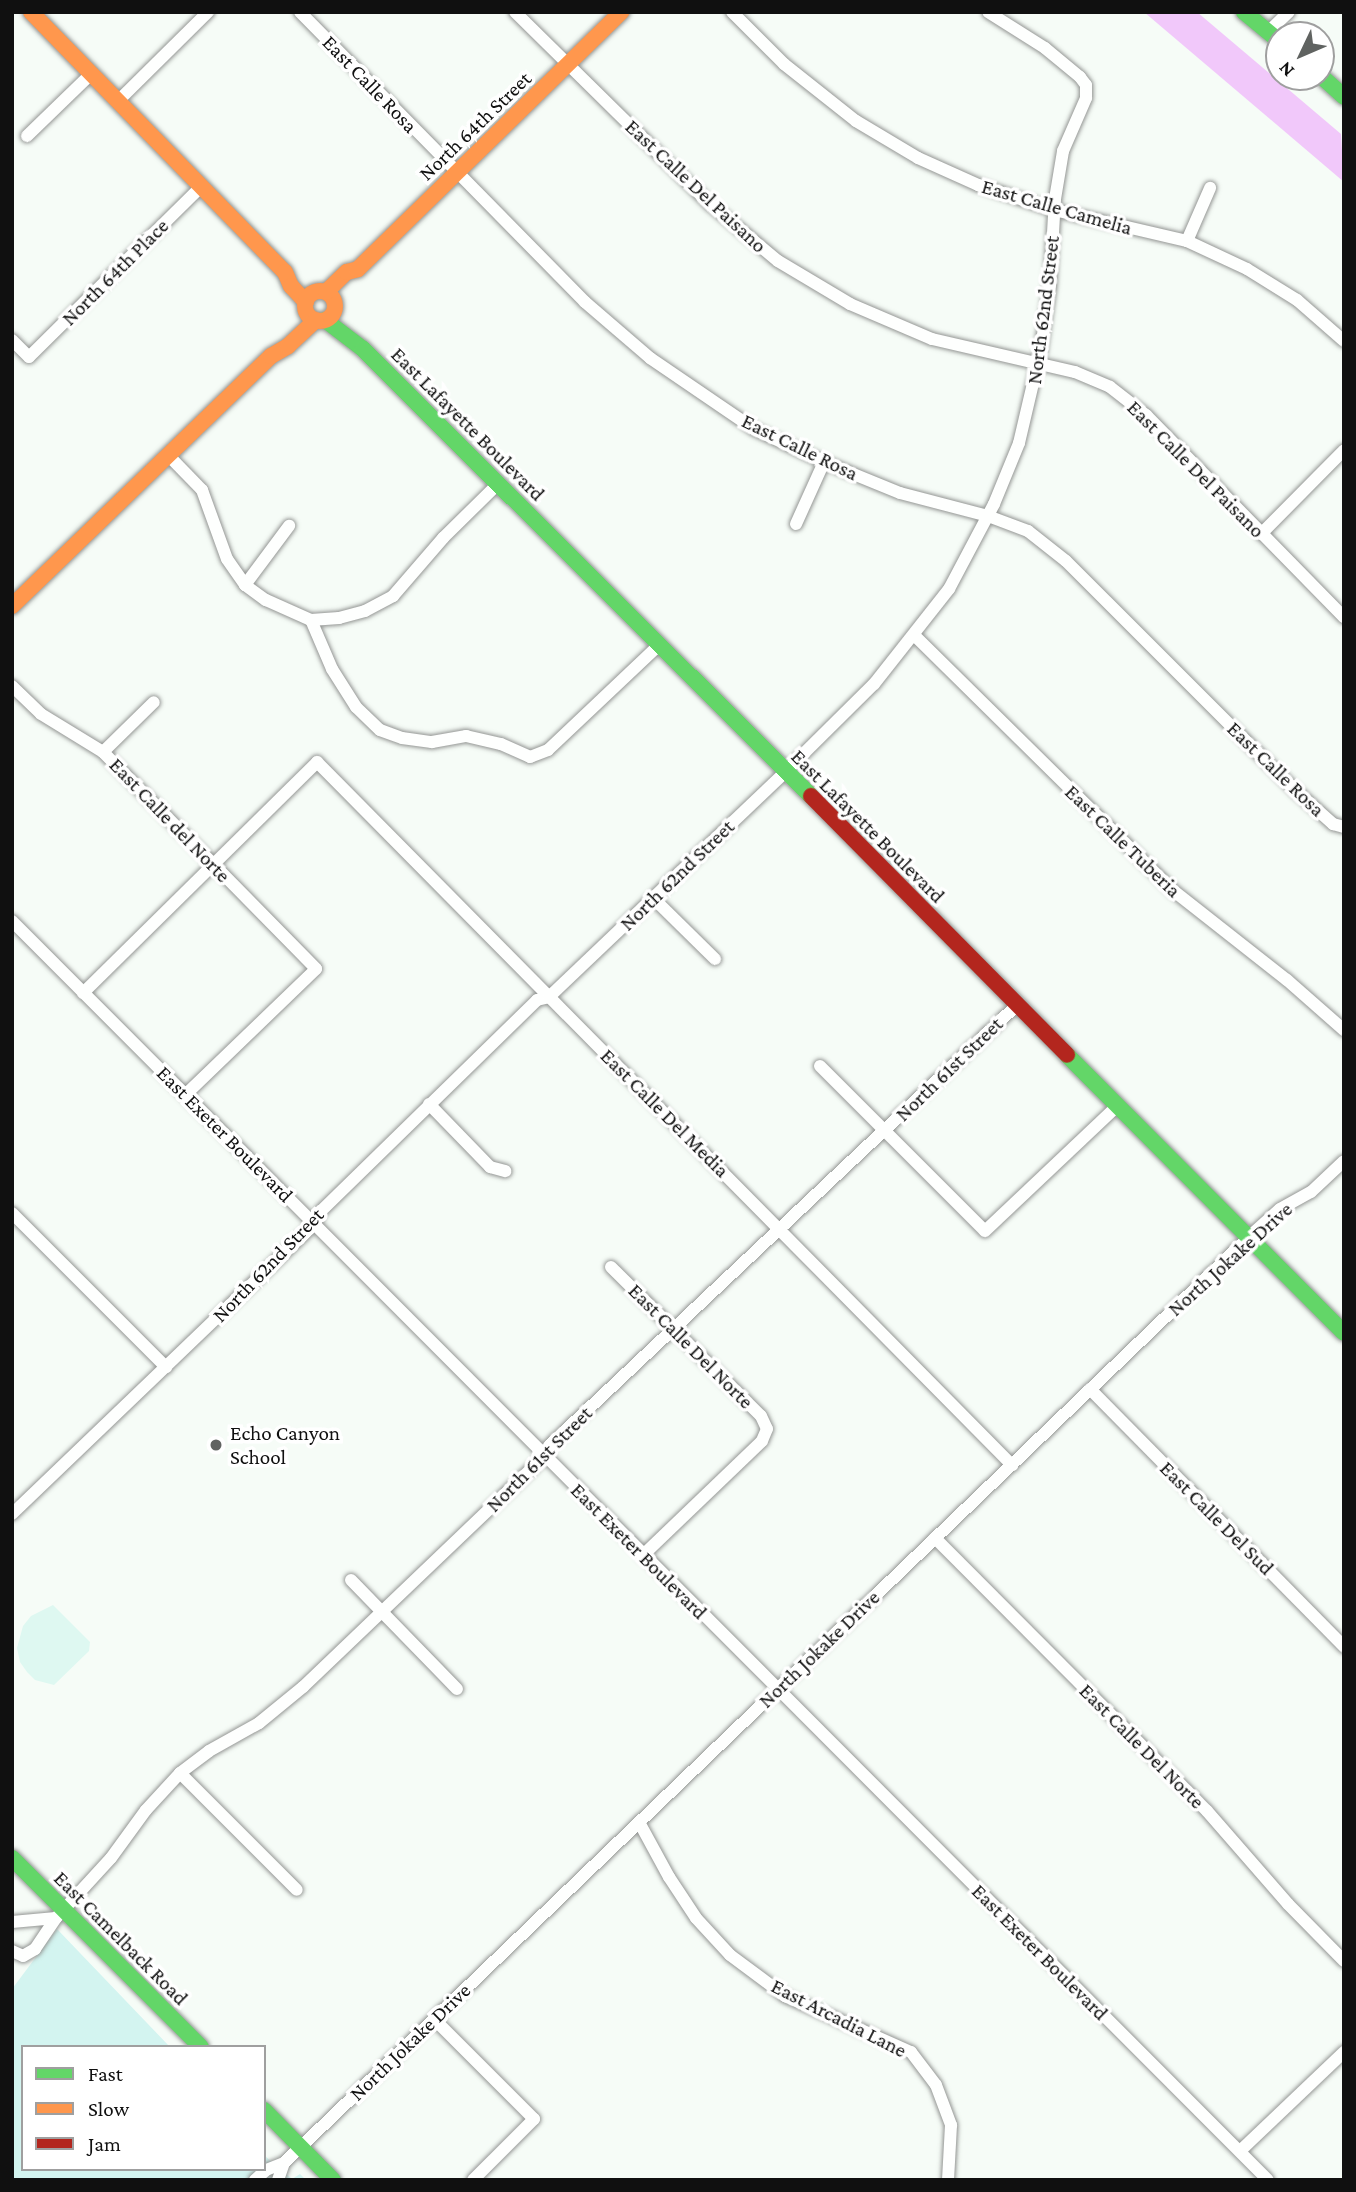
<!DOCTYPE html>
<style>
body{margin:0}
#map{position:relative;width:1356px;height:2192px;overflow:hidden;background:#f6fcf7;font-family:"Crimson Pro",serif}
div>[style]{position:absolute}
.green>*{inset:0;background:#d3f4f0}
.pitch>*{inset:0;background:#def8f1}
.water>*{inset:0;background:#f1c8fa}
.roads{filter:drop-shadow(0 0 2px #949694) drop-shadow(0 0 2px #949694)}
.street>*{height:12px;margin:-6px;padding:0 6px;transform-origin:6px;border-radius:6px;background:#fefffe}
.fast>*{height:16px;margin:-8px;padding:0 8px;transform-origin:8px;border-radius:8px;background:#63d668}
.slow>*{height:16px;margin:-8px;padding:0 8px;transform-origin:8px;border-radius:8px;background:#ff974d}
.slow>.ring{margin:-8px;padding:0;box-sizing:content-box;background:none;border:16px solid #ff974d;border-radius:50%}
.jam>*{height:16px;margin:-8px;padding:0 8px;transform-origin:8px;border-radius:8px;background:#b3261e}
.dots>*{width:19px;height:19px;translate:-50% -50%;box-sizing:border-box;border:4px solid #fff;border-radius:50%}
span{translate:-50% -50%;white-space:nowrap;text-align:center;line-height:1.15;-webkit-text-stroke:7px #fff;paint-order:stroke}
.street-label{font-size:21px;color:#101010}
.poi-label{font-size:21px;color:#101010}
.left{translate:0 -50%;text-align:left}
.frame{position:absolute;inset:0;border:14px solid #101010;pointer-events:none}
.legend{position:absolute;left:21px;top:2045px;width:245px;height:126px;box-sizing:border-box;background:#fff;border:2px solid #9f9f9f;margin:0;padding:9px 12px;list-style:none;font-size:21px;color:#101010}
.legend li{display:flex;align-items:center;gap:14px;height:35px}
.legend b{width:35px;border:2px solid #9f9f9f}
.north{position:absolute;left:1265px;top:21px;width:70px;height:70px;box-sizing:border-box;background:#fff;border:2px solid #9f9f9f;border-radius:50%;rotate:226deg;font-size:19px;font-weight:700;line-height:28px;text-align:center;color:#101010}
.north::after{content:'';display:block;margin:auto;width:24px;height:32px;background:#606361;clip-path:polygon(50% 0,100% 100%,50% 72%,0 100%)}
</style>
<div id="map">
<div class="green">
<i style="clip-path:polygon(57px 1929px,170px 2047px,23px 2047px,23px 2169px,264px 2169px,264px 2142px,265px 2156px,292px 2179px,300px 2174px,306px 2180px,12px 2180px,12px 1989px)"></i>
</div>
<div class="pitch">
<i style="clip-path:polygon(53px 1605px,90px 1642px,89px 1651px,54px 1685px,35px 1680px,27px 1672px,20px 1662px,17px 1648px,23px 1626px,31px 1616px)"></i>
</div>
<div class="water">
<i style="clip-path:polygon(1144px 12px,1197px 12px,1341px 134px,1344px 182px)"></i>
</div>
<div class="roads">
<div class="street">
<i style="left:300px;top:12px;width:407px;rotate:45.5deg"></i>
<i style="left:585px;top:302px;width:86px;rotate:40.7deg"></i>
<i style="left:650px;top:358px;width:126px;rotate:34.3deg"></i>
<i style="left:754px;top:429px;width:77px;rotate:25.2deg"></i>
<i style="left:824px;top:462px;width:82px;rotate:22.2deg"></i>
<i style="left:900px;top:493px;width:91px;rotate:14.6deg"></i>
<i style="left:988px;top:516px;width:43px;rotate:20.6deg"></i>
<i style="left:1028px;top:531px;width:48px;rotate:38.3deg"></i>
<i style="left:1066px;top:561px;width:325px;rotate:45deg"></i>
<i style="left:1296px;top:791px;width:50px;rotate:41.7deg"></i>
<i style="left:1333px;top:824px;width:11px;rotate:15deg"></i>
<i style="left:515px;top:12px;width:275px;rotate:44.6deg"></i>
<i style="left:711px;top:205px;width:87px;rotate:39.9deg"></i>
<i style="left:778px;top:261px;width:84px;rotate:30.8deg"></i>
<i style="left:850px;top:304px;width:89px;rotate:23.1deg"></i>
<i style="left:932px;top:339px;width:147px;rotate:13deg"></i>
<i style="left:1075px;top:372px;width:38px;rotate:23deg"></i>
<i style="left:1110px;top:387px;width:46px;rotate:37.9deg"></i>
<i style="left:1146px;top:415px;width:283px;rotate:45.6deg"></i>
<i style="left:732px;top:12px;width:74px;rotate:45deg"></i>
<i style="left:784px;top:64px;width:92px;rotate:38.4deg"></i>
<i style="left:856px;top:121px;width:72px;rotate:30.8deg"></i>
<i style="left:918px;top:158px;width:66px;rotate:24.2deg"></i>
<i style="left:978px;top:185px;width:80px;rotate:18.2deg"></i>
<i style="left:1054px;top:210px;width:137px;rotate:13.1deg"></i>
<i style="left:1187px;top:241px;width:66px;rotate:25deg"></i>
<i style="left:1247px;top:269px;width:59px;rotate:31.8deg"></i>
<i style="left:1297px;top:300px;width:62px;rotate:41.1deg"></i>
<i style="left:1268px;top:32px;width:29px;rotate:-44deg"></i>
<i style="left:118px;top:101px;width:127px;rotate:-44.7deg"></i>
<i style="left:27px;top:136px;width:89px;rotate:-44.1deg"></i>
<i style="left:1187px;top:241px;width:58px;rotate:-66.5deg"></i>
<i style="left:12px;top:340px;width:24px;rotate:45deg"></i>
<i style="left:29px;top:357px;width:243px;rotate:-44.7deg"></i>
<i style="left:168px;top:455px;width:49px;rotate:45.8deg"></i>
<i style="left:202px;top:490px;width:73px;rotate:70.1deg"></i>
<i style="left:227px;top:559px;width:32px;rotate:55deg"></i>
<i style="left:245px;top:585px;width:26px;rotate:36deg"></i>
<i style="left:266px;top:600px;width:49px;rotate:24deg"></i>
<i style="left:311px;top:620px;width:53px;rotate:66.8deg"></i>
<i style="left:332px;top:669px;width:45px;rotate:57.7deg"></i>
<i style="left:356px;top:707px;width:33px;rotate:44deg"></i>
<i style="left:380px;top:730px;width:23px;rotate:20deg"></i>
<i style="left:402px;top:738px;width:30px;rotate:8deg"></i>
<i style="left:432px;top:742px;width:35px;rotate:-10deg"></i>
<i style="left:466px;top:736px;width:36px;rotate:13deg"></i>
<i style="left:501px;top:744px;width:32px;rotate:24deg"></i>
<i style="left:530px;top:757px;width:19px;rotate:-21deg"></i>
<i style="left:548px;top:750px;width:153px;rotate:-43.4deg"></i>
<i style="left:796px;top:524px;width:68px;rotate:-65.7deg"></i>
<i style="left:1261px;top:534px;width:118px;rotate:-45.3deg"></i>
<i style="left:245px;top:585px;width:74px;rotate:-53.3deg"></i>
<i style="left:311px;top:620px;width:28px;rotate:-4deg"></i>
<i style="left:339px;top:618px;width:27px;rotate:-15deg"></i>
<i style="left:365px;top:611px;width:32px;rotate:-28deg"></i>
<i style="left:393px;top:596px;width:77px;rotate:-49.2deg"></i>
<i style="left:443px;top:538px;width:78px;rotate:-44.5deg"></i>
<i style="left:915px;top:636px;width:365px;rotate:44.6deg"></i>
<i style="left:1175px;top:892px;width:142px;rotate:38.2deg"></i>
<i style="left:1287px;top:980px;width:76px;rotate:41.3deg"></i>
<i style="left:12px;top:686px;width:40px;rotate:44deg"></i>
<i style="left:41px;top:714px;width:73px;rotate:31.5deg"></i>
<i style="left:103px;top:752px;width:304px;rotate:45.5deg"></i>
<i style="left:316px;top:969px;width:180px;rotate:136.1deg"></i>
<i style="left:103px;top:752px;width:71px;rotate:-44.4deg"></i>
<i style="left:653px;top:898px;width:87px;rotate:44.5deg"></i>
<i style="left:12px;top:921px;width:1778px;rotate:45.07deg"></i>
<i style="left:83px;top:993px;width:329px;rotate:-44.6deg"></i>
<i style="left:317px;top:762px;width:989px;rotate:45.33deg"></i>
<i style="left:820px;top:1066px;width:233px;rotate:45deg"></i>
<i style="left:985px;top:1231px;width:182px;rotate:-43.4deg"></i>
<i style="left:429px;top:1104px;width:88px;rotate:45.9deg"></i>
<i style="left:490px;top:1167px;width:16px;rotate:15deg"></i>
<i style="left:12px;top:1213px;width:218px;rotate:45deg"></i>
<i style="left:611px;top:1267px;width:211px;rotate:44.8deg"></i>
<i style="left:761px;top:1416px;width:14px;rotate:65deg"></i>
<i style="left:767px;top:1429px;width:13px;rotate:113deg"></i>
<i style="left:762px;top:1441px;width:165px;rotate:136.2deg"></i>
<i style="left:1090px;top:1389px;width:362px;rotate:45.4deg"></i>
<i style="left:12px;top:1514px;width:419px;rotate:-43.8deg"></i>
<i style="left:314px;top:1224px;width:15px;rotate:-62deg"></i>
<i style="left:321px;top:1211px;width:302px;rotate:-44.3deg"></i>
<i style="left:537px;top:1000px;width:12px;rotate:-14deg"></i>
<i style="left:549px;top:997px;width:326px;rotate:-43.6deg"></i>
<i style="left:785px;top:772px;width:125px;rotate:-44.7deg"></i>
<i style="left:874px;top:684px;width:121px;rotate:-51.7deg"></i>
<i style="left:949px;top:589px;width:96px;rotate:-62.1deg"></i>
<i style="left:994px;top:504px;width:66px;rotate:-67.7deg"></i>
<i style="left:1019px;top:443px;width:97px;rotate:-76.8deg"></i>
<i style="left:1041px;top:349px;width:65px;rotate:-82deg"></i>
<i style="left:1050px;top:285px;width:86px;rotate:-86.7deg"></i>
<i style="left:1055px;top:199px;width:49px;rotate:-80.5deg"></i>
<i style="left:1063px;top:151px;width:58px;rotate:-66.5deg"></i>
<i style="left:1086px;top:98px;width:13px;rotate:-90deg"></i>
<i style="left:1086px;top:85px;width:10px;rotate:-127deg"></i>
<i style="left:1080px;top:77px;width:45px;rotate:-140.4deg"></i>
<i style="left:1045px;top:48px;width:67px;rotate:-147.7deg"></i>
<i style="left:935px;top:1538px;width:385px;rotate:45.1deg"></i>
<i style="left:1207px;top:1811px;width:123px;rotate:48.9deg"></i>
<i style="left:1288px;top:1904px;width:80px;rotate:45.5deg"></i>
<i style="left:351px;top:1580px;width:152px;rotate:45.8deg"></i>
<i style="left:180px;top:1773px;width:165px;rotate:45deg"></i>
<i style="left:639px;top:1822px;width:63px;rotate:61.4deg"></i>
<i style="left:669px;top:1877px;width:49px;rotate:56.6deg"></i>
<i style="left:696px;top:1918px;width:50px;rotate:47.4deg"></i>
<i style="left:730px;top:1955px;width:69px;rotate:36.7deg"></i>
<i style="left:785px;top:1996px;width:138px;rotate:24deg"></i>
<i style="left:911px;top:2052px;width:41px;rotate:52.9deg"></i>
<i style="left:936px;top:2085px;width:43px;rotate:69.4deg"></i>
<i style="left:951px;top:2125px;width:55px;rotate:93.1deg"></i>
<i style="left:12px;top:1922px;width:44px;rotate:-5.2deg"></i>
<i style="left:12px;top:1951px;width:12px;rotate:24deg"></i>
<i style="left:23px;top:1956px;width:14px;rotate:-30deg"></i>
<i style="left:35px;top:1949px;width:37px;rotate:-56deg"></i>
<i style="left:56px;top:1918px;width:81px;rotate:-47.5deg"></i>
<i style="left:111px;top:1858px;width:59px;rotate:-53.9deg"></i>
<i style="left:146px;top:1810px;width:50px;rotate:-47.4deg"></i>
<i style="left:180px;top:1773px;width:36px;rotate:-37deg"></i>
<i style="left:209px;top:1751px;width:57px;rotate:-29.2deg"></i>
<i style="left:259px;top:1723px;width:57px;rotate:-39.3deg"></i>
<i style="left:303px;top:1687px;width:335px;rotate:-43.7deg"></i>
<i style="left:545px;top:1456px;width:12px;rotate:-66deg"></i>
<i style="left:550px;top:1445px;width:640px;rotate:-43.29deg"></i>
<i style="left:435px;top:2020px;width:140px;rotate:45deg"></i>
<i style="left:534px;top:2119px;width:86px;rotate:135deg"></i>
<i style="left:1240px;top:2151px;width:144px;rotate:-43.6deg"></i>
<i style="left:255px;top:2180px;width:15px;rotate:-42deg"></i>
<i style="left:266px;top:2170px;width:19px;rotate:-21deg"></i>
<i style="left:284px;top:2163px;width:1339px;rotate:-43.82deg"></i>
<i style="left:1250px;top:1236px;width:40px;rotate:-42deg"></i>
<i style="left:1280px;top:1209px;width:35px;rotate:-29deg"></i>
<i style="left:1311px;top:1192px;width:45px;rotate:-43.2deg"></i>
<i style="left:278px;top:2180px;width:18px;rotate:-71deg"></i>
</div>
<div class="fast">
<i style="left:1244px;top:12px;width:45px;rotate:39.6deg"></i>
<i style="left:1321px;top:76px;width:31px;rotate:42deg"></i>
<i style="left:325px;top:320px;width:48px;rotate:37.3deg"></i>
<i style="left:363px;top:349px;width:633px;rotate:44.94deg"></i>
<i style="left:1067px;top:1055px;width:392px;rotate:45.1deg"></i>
<i style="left:12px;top:1858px;width:267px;rotate:45deg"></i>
<i style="left:264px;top:2110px;width:98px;rotate:45.4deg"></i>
</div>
<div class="slow">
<i style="left:31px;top:12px;width:363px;rotate:45.7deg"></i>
<i style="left:285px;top:272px;width:15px;rotate:67deg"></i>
<i style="left:291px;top:286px;width:22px;rotate:47deg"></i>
<i class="ring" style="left:305px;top:291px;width:14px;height:14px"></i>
<i style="left:326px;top:292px;width:29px;rotate:-44deg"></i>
<i style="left:347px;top:272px;width:11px;rotate:-15deg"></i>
<i style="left:358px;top:269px;width:368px;rotate:-44.3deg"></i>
<i style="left:12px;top:606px;width:360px;rotate:-44deg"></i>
<i style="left:271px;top:356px;width:20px;rotate:-30deg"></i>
<i style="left:288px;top:346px;width:38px;rotate:-43deg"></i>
</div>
<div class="jam">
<i style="left:811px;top:796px;width:364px;rotate:45.3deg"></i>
</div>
</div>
<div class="dots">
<i style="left:216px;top:1445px;background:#606361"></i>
</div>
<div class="street-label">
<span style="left:370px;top:84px;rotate:46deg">East Calle Rosa</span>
<span style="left:475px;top:126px;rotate:-44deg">North 64th Street</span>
<span style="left:696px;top:186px;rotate:43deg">East Calle Del Paisano</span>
<span style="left:1057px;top:207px;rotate:16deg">East Calle Camelia</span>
<span style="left:115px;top:272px;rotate:-45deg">North 64th Place</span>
<span style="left:1043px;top:310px;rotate:-83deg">North 62nd Street</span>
<span style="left:468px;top:424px;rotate:45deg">East Lafayette Boulevard</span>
<span style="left:800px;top:447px;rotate:26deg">East Calle Rosa</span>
<span style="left:1196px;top:469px;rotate:45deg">East Calle Del Paisano</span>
<span style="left:1276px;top:769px;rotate:44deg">East Calle Rosa</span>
<span style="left:170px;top:820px;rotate:46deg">East Calle del Norte</span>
<span style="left:868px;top:826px;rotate:45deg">East Lafayette Boulevard</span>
<span style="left:1123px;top:841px;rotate:44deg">East Calle Tuberia</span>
<span style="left:677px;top:875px;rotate:-44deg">North 62nd Street</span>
<span style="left:949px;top:1069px;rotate:-44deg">North 61st Street</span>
<span style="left:665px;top:1113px;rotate:45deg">East Calle Del Media</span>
<span style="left:225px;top:1134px;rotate:45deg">East Exeter Boulevard</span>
<span style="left:1230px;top:1259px;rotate:-42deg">North Jokake Drive</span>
<span style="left:268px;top:1265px;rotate:-46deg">North 62nd Street</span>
<span style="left:691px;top:1346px;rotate:45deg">East Calle Del Norte</span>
<span style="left:539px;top:1459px;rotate:-45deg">North 61st Street</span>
<span style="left:1217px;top:1518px;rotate:45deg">East Calle Del Sud</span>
<span style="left:639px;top:1551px;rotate:45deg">East Exeter Boulevard</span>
<span style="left:819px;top:1649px;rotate:-44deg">North Jokake Drive</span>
<span style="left:1142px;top:1746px;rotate:45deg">East Calle Del Norte</span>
<span style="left:121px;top:1938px;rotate:45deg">East Camelback Road</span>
<span style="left:1040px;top:1952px;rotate:45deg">East Exeter Boulevard</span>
<span style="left:839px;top:2018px;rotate:27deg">East Arcadia Lane</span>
<span style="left:410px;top:2042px;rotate:-44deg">North Jokake Drive</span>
</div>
<div class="poi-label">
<span class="left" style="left:230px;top:1445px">Echo Canyon<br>School</span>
</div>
<div class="frame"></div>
<ul class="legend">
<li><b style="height:9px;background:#63d668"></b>Fast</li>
<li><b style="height:9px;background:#ff974d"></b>Slow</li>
<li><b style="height:9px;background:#b3261e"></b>Jam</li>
</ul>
<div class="north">N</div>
</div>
